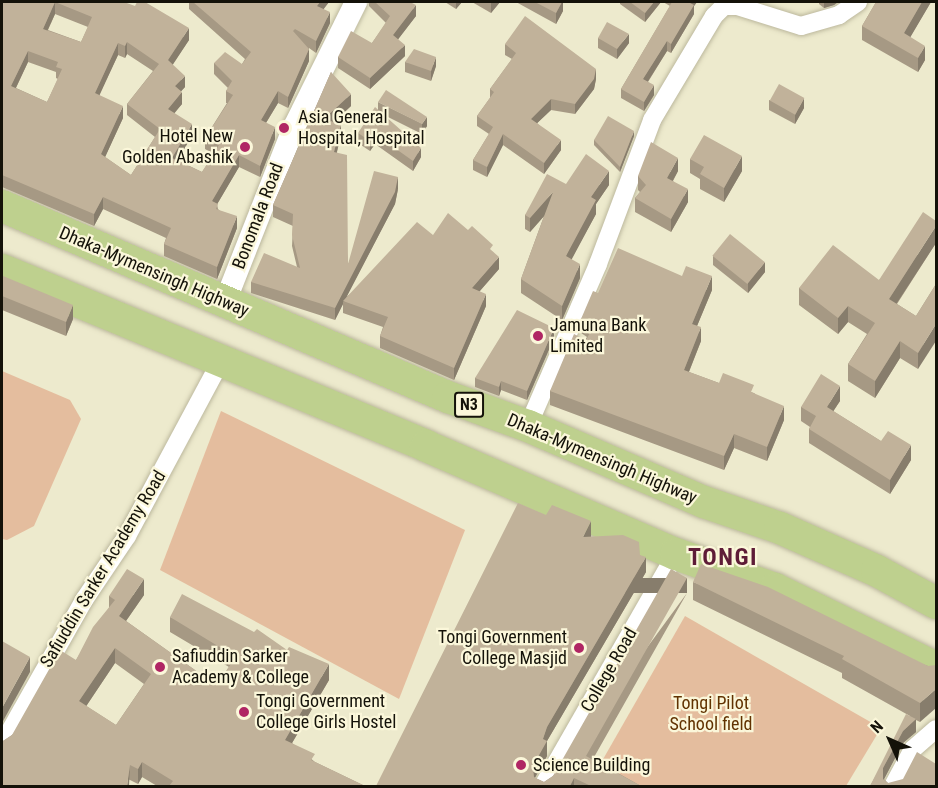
<!DOCTYPE html>
<style>
body{margin:0}
#map{position:relative;width:938px;height:788px;overflow:hidden;background:#edeacd;font-family:"Roboto Condensed",sans-serif}
div>[style]{position:absolute}
.green>*{inset:0;background:#e4bd9e}
.roads{filter:drop-shadow(0 0 2px #bcb89d) drop-shadow(0 0 2px #bcb89d)}
.minor>*{height:18px;margin:-9px;padding:0 9px;transform-origin:9px;border-radius:9px;background:#fff}
.tertiary>*{height:22px;margin:-11px;padding:0 11px;transform-origin:11px;border-radius:11px;background:#fff}
.trunk>*{height:32px;margin:-16px;padding:0 16px;transform-origin:16px;border-radius:16px;background:#bed08e}
.wall>*{inset:0;background:#a69984}
.shaded-wall>*{inset:0;background:#877d6c;transform-origin:0 0}
.building>*{inset:0;background:#c1b29a;transform-origin:0 0}
.dots>*{width:16px;height:16px;translate:-50% -50%;box-sizing:border-box;border:3px solid #fbf7da;border-radius:50%}
span{translate:-50% -50%;white-space:nowrap;text-align:center;line-height:1.15;-webkit-text-stroke:4.5px #fbf7da;paint-order:stroke}
.shield-label span{padding:2px 4px;background:#fbf7da;border:2px solid;border-radius:4px;-webkit-text-stroke-width:0}
.shield-label{font-size:16px;color:#141209;font-weight:700}
.poi-label{font-size:18px;color:#141209}
.left{translate:0 -50%;text-align:left}
.right{translate:-100% -50%;text-align:right}
.street-label{font-size:18px;color:#141209}
.park-label{font-size:18px;color:#613200}
.district-label{font-size:24px;color:#5e1c37;font-weight:700;letter-spacing:1.5px}
.frame{position:absolute;inset:0;border:3px solid #141209;pointer-events:none}
.north{position:absolute;left:860px;top:710px;width:60px;height:60px;-webkit-text-stroke:4px #fbf7da;paint-order:stroke;rotate:315deg;font-size:16px;font-weight:700;line-height:24px;text-align:center;color:#141209}
.north::after{content:'';display:block;margin:auto;width:21px;height:27px;background:#141209;clip-path:polygon(50% 0,100% 100%,50% 72%,0 100%)}
</style>
<div id="map">
<div class="green">
<i style="clip-path:polygon(2px 371px,70px 400px,81px 419px,34px 526px,7px 540px,2px 539px)"></i>
<i style="clip-path:polygon(221px 411px,465px 530px,399px 699px,160px 570px)"></i>
<i style="clip-path:polygon(685px 616px,881px 728px,846px 786px,631px 786px,598px 768px)"></i>
</div>
<div class="roads">
<div class="minor">
<i style="left:528px;top:426px;width:176px;rotate:-66.6deg"></i>
<i style="left:598px;top:264px;width:154px;rotate:-69.4deg"></i>
<i style="left:652px;top:120px;width:121px;rotate:-59.2deg"></i>
<i style="left:714px;top:16px;width:14px;rotate:-45deg"></i>
<i style="left:724px;top:6px;width:13px"></i>
<i style="left:737px;top:6px;width:67px;rotate:17.4deg"></i>
<i style="left:801px;top:26px;width:40px;rotate:-16deg"></i>
<i style="left:839px;top:15px;width:23px;rotate:-34deg"></i>
<i style="left:2px;top:745px;width:167px;rotate:-60.5deg"></i>
<i style="left:84px;top:600px;width:77px;rotate:-56.1deg"></i>
<i style="left:127px;top:536px;width:199px;rotate:-61.8deg"></i>
<i style="left:543px;top:786px;width:267px;rotate:-60.2deg"></i>
<i style="left:893px;top:786px;width:42px;rotate:-61.6deg"></i>
<i style="left:913px;top:749px;width:30px;rotate:-41deg"></i>
</div>
<div class="tertiary">
<i style="left:225px;top:302px;width:188px;rotate:-68.5deg"></i>
<i style="left:294px;top:127px;width:140px;rotate:-63.6deg"></i>
</div>
<div class="trunk">
<i style="left:2px;top:206px;width:485px;rotate:23.2deg"></i>
<i style="left:448px;top:397px;width:85px;rotate:19.9deg"></i>
<i style="left:528px;top:426px;width:192px;rotate:23.4deg"></i>
<i style="left:704px;top:502px;width:80px;rotate:18.9deg"></i>
<i style="left:780px;top:528px;width:106px;rotate:23.9deg"></i>
<i style="left:877px;top:571px;width:67px;rotate:28.5deg"></i>
<i style="left:2px;top:270px;width:459px;rotate:22.5deg"></i>
<i style="left:426px;top:446px;width:272px;rotate:23.4deg"></i>
<i style="left:676px;top:554px;width:105px;rotate:19.5deg"></i>
<i style="left:775px;top:589px;width:179px;rotate:26.1deg"></i>
</div>
</div>
<div class="wall">
<i style="clip-path:polygon(evenodd,2px 2px,124px 2px,189px 40px,172px 65px,185px 87px,181px 91px,182px 104px,174px 113px,192px 136px,177px 160px,202px 172px,214px 154px,205px 149px,205px 138px,227px 103px,226px 103px,226px 91px,228px 88px,214px 74px,214px 63px,242px 64px,245px 59px,189px 9px,189px 2px,329px 2px,323px 9px,330px 23px,316px 53px,309px 48px,309px 61px,288px 108px,278px 103px,266px 123px,275px 139px,260px 177px,239px 167px,217px 204px,218px 209px,237px 228px,217px 279px,164px 256px,164px 244px,166px 238px,103px 209px,94px 226px,2px 187px,2px 2px,55px 14px,88px 27px,81px 42px,48px 30px,55px 14px,2px 2px,127px 54px,153px 71px,127px 104px,127px 115px,155px 137px,131px 175px,105px 157px,123px 118px,99px 95px,118px 55px,125px 58px,127px 54px,2px 2px,28px 62px,56px 72px,56px 78px,58px 79px,47px 102px,16px 88px,28px 62px)"></i>
<i style="clip-path:polygon(369px 2px,410px 2px,416px 16px,398px 39px,405px 56px,370px 89px,338px 68px,338px 57px,372px 43px,386px 23px,369px 6px)"></i>
<i style="clip-path:polygon(445px 2px,462px 2px,456px 9px)"></i>
<i style="clip-path:polygon(472px 2px,500px 2px,491px 13px)"></i>
<i style="clip-path:polygon(516px 2px,563px 2px,563px 11px,556px 24px)"></i>
<i style="clip-path:polygon(620px 2px,661px 2px,645px 22px,620px 4px)"></i>
<i style="clip-path:polygon(663px 2px,697px 2px,694px 6px,694px 14px,671px 53px,667px 51px,648px 82px,654px 95px,644px 111px,621px 98px,621px 89px,670px 6px)"></i>
<i style="clip-path:polygon(819px 2px,838px 2px,834px 5px,824px 8px,819px 4px)"></i>
<i style="clip-path:polygon(876px 2px,931px 2px,910px 37px,925px 60px,918px 72px,862px 40px,862px 26px)"></i>
<i style="clip-path:polygon(598px 38px,629px 43px,617px 59px,598px 48px)"></i>
<i style="clip-path:polygon(505px 44px,596px 79px,594px 89px,575px 114px,551px 110px,537px 123px,561px 150px,544px 174px,503px 145px,487px 177px,473px 170px,473px 160px,489px 134px,477px 126px,477px 116px,490px 98px,490px 89px,512px 59px,505px 55px)"></i>
<i style="clip-path:polygon(405px 62px,436px 66px,431px 81px,405px 72px)"></i>
<i style="clip-path:polygon(331px 72px,351px 106px,334px 122px,341px 135px,337px 152px,348px 264px,398px 189px,395px 204px,346px 297px,433px 235px,493px 252px,499px 269px,479px 292px,486px 306px,454px 380px,380px 348px,380px 336px,383px 327px,343px 313px,343px 304px,335px 320px,251px 293px,251px 282px,297px 267px,292px 246px,293px 226px,273px 217px,273px 205px)"></i>
<i style="clip-path:polygon(769px 100px,804px 108px,795px 124px,769px 110px)"></i>
<i style="clip-path:polygon(378px 102px,427px 126px,422px 134px,384px 115px,421px 157px,413px 171px,375px 144px,370px 151px,358px 143px,358px 133px,378px 110px)"></i>
<i style="clip-path:polygon(634px 136px,620px 172px,594px 145px,594px 140px)"></i>
<i style="clip-path:polygon(690px 159px,742px 171px,724px 202px,700px 189px,700px 179px,690px 173px)"></i>
<i style="clip-path:polygon(678px 171px,673px 181px,688px 202px,671px 232px,635px 212px,635px 198px,640px 192px,638px 190px,638px 176px)"></i>
<i style="clip-path:polygon(566px 184px,609px 185px,596px 204px,596px 214px,571px 259px,580px 278px,562px 320px,521px 293px,521px 279px,544px 216px,530px 232px,525px 229px,525px 215px)"></i>
<i style="clip-path:polygon(936px 243px,897px 304px,916px 316px,936px 284px,918px 369px,900px 358px,875px 398px,848px 381px,848px 364px,867px 334px,848px 322px,838px 334px,799px 305px,799px 288px,879px 280px)"></i>
<i style="clip-path:polygon(713px 256px,765px 272px,748px 293px,713px 265px)"></i>
<i style="clip-path:polygon(2px 280px,73px 319px,66px 336px,2px 310px)"></i>
<i style="clip-path:polygon(712px 290px,697px 326px,701px 341px,689px 372px,719px 383px,754px 393px,784px 420px,767px 461px,734px 448px,724px 470px,550px 405px,550px 391px,587px 337px,581px 333px,581px 319px,598px 293px)"></i>
<i style="clip-path:polygon(554px 338px,527px 400px,501px 390px,499px 396px,475px 387px,475px 378px)"></i>
<i style="clip-path:polygon(840px 401px,833px 411px,911px 460px,890px 494px,809px 443px,809px 429px,810px 427px,801px 421px,801px 407px)"></i>
<i style="clip-path:polygon(591px 537px,640px 555px,646px 572px,547px 741px,547px 756px,535px 778px,544px 782px,553px 776px,687px 593px,593px 759px,641px 786px,376px 786px)"></i>
<i style="clip-path:polygon(693px 582px,928px 666px,920px 722px,916px 720px,916px 732px,903px 743px,884px 779px,888px 783px,936px 786px,870px 786px,910px 716px,842px 678px,842px 673px,693px 600px)"></i>
<i style="clip-path:polygon(evenodd,144px 595px,126px 621px,216px 685px,229px 667px,170px 632px,170px 617px,329px 680px,292px 743px,315px 762px,365px 786px,157px 786px,142px 777px,138px 784px,130px 780px,3px 741px,12px 735px,76px 660px,109px 608px,109px 596px,144px 595px,115px 663px,144px 684px,116px 725px,86px 706px,115px 663px)"></i>
</div>
<div class="shaded-wall">
<i style="clip-path:polygon(55px 2px,55px 14px,43px 40px,43px 29px)"></i>
<i style="clip-path:polygon(320px 2px,329px 2px,317px 18px,317px 6px)"></i>
<i style="clip-path:polygon(456px 2px,462px 2px,456px 9px)"></i>
<i style="clip-path:polygon(491px 2px,500px 2px,491px 13px)"></i>
<i style="clip-path:polygon(562px 2px,563px 2px,563px 11px,556px 24px,556px 13px)"></i>
<i style="clip-path:polygon(654px 2px,661px 2px,645px 22px,645px 13px)"></i>
<i style="clip-path:polygon(691px 2px,697px 2px,694px 6px,694px 14px,671px 53px,671px 44px)"></i>
<i style="clip-path:polygon(824px 2px,838px 2px,834px 5px,824px 8px)"></i>
<i style="clip-path:polygon(922px 2px,931px 2px,904px 48px,904px 33px)"></i>
<i style="clip-path:polygon(416px 5px,416px 16px,393px 46px,393px 35px)"></i>
<i style="clip-path:polygon(330px 12px,330px 23px,316px 53px,316px 41px)"></i>
<i style="clip-path:polygon(189px 28px,189px 40px,168px 72px,168px 60px)"></i>
<i style="clip-path:polygon(629px 34px,629px 43px,617px 59px,617px 49px)"></i>
<i style="clip-path:polygon(667px 41px,667px 51px,643px 89px,643px 79px)"></i>
<i style="clip-path:polygon(127px 42px,127px 54px,125px 58px,125px 46px)"></i>
<i style="clip-path:polygon(118px 43px,118px 55px,95px 105px,95px 93px)"></i>
<i style="clip-path:polygon(405px 45px,405px 56px,370px 89px,370px 78px)"></i>
<i style="clip-path:polygon(925px 46px,925px 60px,918px 72px,918px 58px)"></i>
<i style="clip-path:polygon(309px 49px,309px 61px,288px 108px,288px 97px)"></i>
<i style="clip-path:polygon(28px 51px,28px 62px,11px 98px,11px 86px)"></i>
<i style="clip-path:polygon(436px 57px,436px 66px,431px 81px,431px 71px)"></i>
<i style="clip-path:polygon(596px 69px,596px 79px,594px 89px,575px 114px,575px 104px)"></i>
<i style="clip-path:polygon(185px 76px,185px 87px,175px 98px,175px 86px)"></i>
<i style="clip-path:polygon(654px 85px,654px 95px,644px 111px,644px 102px)"></i>
<i style="clip-path:polygon(278px 91px,278px 103px,261px 131px,261px 120px)"></i>
<i style="clip-path:polygon(182px 92px,182px 104px,168px 121px,168px 109px)"></i>
<i style="clip-path:polygon(351px 94px,351px 106px,324px 131px,324px 119px)"></i>
<i style="clip-path:polygon(804px 98px,804px 108px,795px 124px,795px 115px)"></i>
<i style="clip-path:polygon(551px 99px,551px 110px,531px 129px,531px 119px)"></i>
<i style="clip-path:polygon(123px 106px,123px 118px,101px 166px,101px 154px)"></i>
<i style="clip-path:polygon(427px 117px,427px 126px,422px 134px,422px 124px)"></i>
<i style="clip-path:polygon(192px 124px,192px 136px,172px 169px,172px 158px)"></i>
<i style="clip-path:polygon(341px 124px,341px 135px,334px 163px,334px 152px)"></i>
<i style="clip-path:polygon(275px 127px,275px 139px,260px 177px,260px 166px)"></i>
<i style="clip-path:polygon(634px 131px,634px 136px,620px 172px,620px 167px)"></i>
<i style="clip-path:polygon(375px 134px,375px 144px,370px 151px,370px 141px)"></i>
<i style="clip-path:polygon(503px 134px,503px 145px,487px 177px,487px 167px)"></i>
<i style="clip-path:polygon(561px 140px,561px 150px,544px 174px,544px 163px)"></i>
<i style="clip-path:polygon(421px 148px,421px 157px,413px 171px,413px 161px)"></i>
<i style="clip-path:polygon(239px 155px,239px 167px,212px 213px,212px 201px)"></i>
<i style="clip-path:polygon(742px 156px,742px 171px,724px 202px,724px 188px)"></i>
<i style="clip-path:polygon(678px 158px,678px 171px,667px 191px,667px 178px)"></i>
<i style="clip-path:polygon(609px 171px,609px 185px,596px 204px,596px 214px,566px 270px,566px 256px,591px 197px)"></i>
<i style="clip-path:polygon(398px 177px,398px 189px,395px 204px,344px 302px,343px 301px,343px 304px,335px 320px,335px 308px)"></i>
<i style="clip-path:polygon(688px 189px,688px 202px,671px 232px,671px 219px)"></i>
<i style="clip-path:polygon(553px 192px,553px 206px,530px 232px,530px 218px)"></i>
<i style="clip-path:polygon(103px 197px,103px 209px,94px 226px,94px 214px)"></i>
<i style="clip-path:polygon(237px 216px,237px 228px,217px 279px,217px 267px)"></i>
<i style="clip-path:polygon(936px 226px,936px 243px,889px 315px,889px 299px)"></i>
<i style="clip-path:polygon(499px 257px,499px 269px,472px 300px,472px 288px)"></i>
<i style="clip-path:polygon(765px 262px,765px 272px,748px 293px,748px 283px)"></i>
<i style="clip-path:polygon(580px 264px,580px 278px,562px 320px,562px 306px)"></i>
<i style="clip-path:polygon(712px 276px,712px 290px,692px 338px,692px 324px)"></i>
<i style="clip-path:polygon(486px 294px,486px 306px,454px 380px,454px 368px)"></i>
<i style="clip-path:polygon(73px 305px,73px 319px,66px 336px,66px 322px)"></i>
<i style="clip-path:polygon(848px 306px,848px 322px,838px 334px,838px 318px)"></i>
<i style="clip-path:polygon(936px 324px,936px 341px,918px 369px,918px 353px)"></i>
<i style="clip-path:polygon(701px 327px,701px 341px,684px 384px,684px 370px)"></i>
<i style="clip-path:polygon(554px 328px,554px 338px,527px 400px,527px 391px)"></i>
<i style="clip-path:polygon(900px 341px,900px 358px,875px 398px,875px 381px)"></i>
<i style="clip-path:polygon(501px 381px,501px 390px,499px 396px,499px 387px)"></i>
<i style="clip-path:polygon(840px 386px,840px 401px,827px 421px,827px 407px)"></i>
<i style="clip-path:polygon(784px 406px,784px 420px,767px 461px,767px 447px)"></i>
<i style="clip-path:polygon(734px 434px,734px 448px,724px 470px,724px 456px)"></i>
<i style="clip-path:polygon(911px 445px,911px 460px,890px 494px,890px 480px)"></i>
<i style="clip-path:polygon(591px 521px,591px 537px,583px 537px)"></i>
<i style="clip-path:polygon(646px 557px,646px 572px,547px 741px,547px 756px,533px 781px,533px 766px,547px 727px)"></i>
<i style="left:687px;top:578px;width:15px;height:205px;rotate:90deg"></i>
<i style="clip-path:polygon(144px 579px,144px 595px,119px 631px,119px 616px)"></i>
<i style="clip-path:polygon(115px 648px,115px 663px,79px 717px,79px 701px)"></i>
<i style="clip-path:polygon(30px 657px,30px 672px,2px 723px,2px 708px)"></i>
<i style="clip-path:polygon(329px 664px,329px 680px,285px 755px,285px 740px)"></i>
<i style="clip-path:polygon(936px 689px,936px 708px,920px 722px,920px 703px)"></i>
<i style="clip-path:polygon(916px 719px,916px 732px,903px 743px,883px 781px,883px 768px,903px 731px)"></i>
<i style="clip-path:polygon(142px 762px,142px 777px,138px 784px,138px 769px)"></i>
<i style="clip-path:polygon(130px 765px,129px 786px,127px 786px)"></i>
<i style="clip-path:polygon(574px 778px,574px 786px,570px 786px)"></i>
</div>
<div class="building">
<i style="clip-path:polygon(evenodd,2px 2px,124px 2px,135px 6px,137px 2px,145px 2px,189px 28px,168px 60px,185px 76px,175px 86px,182px 92px,168px 109px,192px 124px,172px 158px,202px 172px,219px 145px,205px 138px,233px 95px,226px 91px,232px 81px,214px 63px,225px 52px,242px 64px,251px 52px,193px 2px,320px 2px,317px 6px,330px 12px,316px 41px,295px 29px,293px 31px,309px 49px,288px 97px,278px 91px,261px 120px,275px 127px,260px 166px,239px 155px,212px 201px,218px 204px,216px 209px,237px 216px,217px 267px,164px 244px,171px 228px,103px 197px,94px 214px,2px 175px,2px 2px,55px 2px,92px 17px,81px 42px,43px 29px,55px 2px,2px 2px,127px 42px,159px 64px,127px 104px,160px 129px,131px 175px,101px 154px,123px 106px,95px 93px,118px 43px,125px 46px,127px 42px,2px 2px,28px 51px,58px 62px,56px 67px,62px 69px,47px 102px,11px 86px,28px 51px)"></i>
<i style="clip-path:polygon(375px 2px,410px 2px,416px 5px,393px 35px,405px 45px,370px 78px,338px 57px,351px 31px,372px 43px,390px 16px)"></i>
<i style="clip-path:polygon(535px 2px,562px 2px,556px 13px)"></i>
<i style="clip-path:polygon(630px 2px,654px 2px,645px 13px)"></i>
<i style="clip-path:polygon(672px 2px,691px 2px,690px 3px,694px 5px,671px 44px,667px 41px,643px 79px,654px 85px,644px 102px,621px 89px)"></i>
<i style="clip-path:polygon(876px 2px,922px 2px,904px 33px,925px 46px,918px 58px,862px 26px)"></i>
<i style="clip-path:polygon(525px 16px,596px 69px,594px 79px,575px 104px,551px 99px,531px 119px,561px 140px,544px 163px,503px 134px,487px 167px,473px 160px,493px 127px,477px 116px,494px 92px,490px 89px,516px 53px,505px 44px)"></i>
<i style="clip-path:polygon(607px 22px,629px 34px,617px 49px,598px 38px)"></i>
<i style="clip-path:polygon(414px 49px,436px 57px,431px 71px,405px 62px)"></i>
<i style="clip-path:polygon(331px 72px,351px 94px,324px 119px,341px 124px,334px 152px,347px 155px,348px 264px,374px 171px,398px 177px,395px 192px,335px 308px,251px 282px,264px 253px,300px 268px,292px 235px,293px 214px,273px 205px)"></i>
<i style="left:779px;top:84px;width:29px;height:19px;rotate:29deg"></i>
<i style="clip-path:polygon(386px 90px,427px 117px,422px 124px,378px 102px)"></i>
<i style="clip-path:polygon(375px 107px,421px 148px,413px 161px,375px 134px,370px 141px,358px 133px)"></i>
<i style="clip-path:polygon(608px 116px,634px 131px,620px 167px,594px 140px)"></i>
<i style="clip-path:polygon(704px 135px,742px 156px,724px 188px,700px 174px,704px 167px,690px 159px)"></i>
<i style="clip-path:polygon(651px 142px,678px 158px,667px 178px,688px 189px,671px 219px,635px 198px,646px 185px,638px 176px)"></i>
<i style="clip-path:polygon(586px 154px,609px 171px,591px 197px,596px 200px,566px 256px,580px 264px,562px 306px,521px 279px,553px 192px,530px 218px,525px 215px,547px 174px,566px 184px)"></i>
<i style="clip-path:polygon(923px 212px,936px 221px,936px 226px,889px 299px,916px 316px,936px 284px,936px 324px,918px 353px,900px 341px,875px 381px,848px 364px,875px 323px,848px 306px,838px 318px,799px 288px,833px 245px,879px 280px)"></i>
<i style="clip-path:polygon(448px 213px,468px 230px,472px 226px,493px 245px,490px 249px,499px 257px,472px 288px,486px 294px,454px 368px,380px 336px,388px 317px,343px 301px,417px 222px,433px 235px)"></i>
<i style="left:730px;top:234px;width:45px;height:28px;rotate:39deg"></i>
<i style="clip-path:polygon(618px 248px,682px 276px,686px 266px,712px 276px,692px 324px,701px 327px,684px 370px,719px 383px,723px 373px,754px 385px,751px 392px,784px 406px,767px 447px,734px 434px,724px 456px,550px 391px,574px 334px,586px 340px,593px 327px,581px 319px,593px 291px,598px 293px)"></i>
<i style="clip-path:polygon(3px 276px,73px 305px,66px 322px,2px 296px,2px 280px)"></i>
<i style="clip-path:polygon(517px 310px,554px 328px,527px 391px,501px 381px,499px 387px,475px 378px)"></i>
<i style="clip-path:polygon(821px 374px,840px 386px,827px 407px,881px 441px,888px 431px,911px 445px,890px 480px,809px 429px,816px 416px,801px 407px)"></i>
<i style="clip-path:polygon(518px 503px,546px 515px,552px 505px,591px 521px,583px 537px,623px 535px,639px 542px,640px 555px,646px 557px,547px 727px,543px 739px,547px 741px,533px 766px,534px 777px,544px 782px,553px 776px,671px 569px,687px 578px,586px 756px,641px 786px,591px 786px,574px 778px,570px 786px,376px 786px)"></i>
<i style="clip-path:polygon(701px 564px,768px 587px,928px 666px,936px 665px,936px 689px,920px 703px,842px 659px,844px 656px,693px 582px)"></i>
<i style="clip-path:polygon(evenodd,127px 569px,144px 579px,119px 616px,216px 685px,236px 657px,170px 617px,182px 594px,254px 632px,257px 629px,287px 650px,289px 647px,329px 664px,285px 740px,315px 754px,311px 760px,365px 786px,169px 786px,173px 781px,142px 762px,138px 769px,130px 765px,127px 786px,2px 786px,2px 740px,3px 741px,12px 735px,60px 650px,76px 660px,93px 627px,115px 600px,109px 596px,127px 569px,115px 648px,151px 674px,116px 725px,79px 701px,115px 648px)"></i>
<i style="clip-path:polygon(2px 641px,30px 657px,2px 708px)"></i>
<i style="clip-path:polygon(906px 714px,916px 719px,903px 731px,883px 768px,883px 779px,888px 783px,903px 779px,917px 752px,936px 764px,936px 786px,870px 786px)"></i>
</div>
<div class="dots">
<i style="left:284px;top:128px;background:#b02664"></i>
<i style="left:245px;top:147px;background:#b02664"></i>
<i style="left:538px;top:336px;background:#b02664"></i>
<i style="left:579px;top:648px;background:#b02664"></i>
<i style="left:160px;top:667px;background:#b02664"></i>
<i style="left:244px;top:712px;background:#b02664"></i>
<i style="left:521px;top:765px;background:#b02664"></i>
</div>
<div class="shield-label">
<span style="left:469px;top:405px">N3</span>
</div>
<div class="poi-label">
<span class="left" style="left:298px;top:128px">Asia General<br>Hospital, Hospital</span>
<span class="right" style="left:233px;top:147px">Hotel New<br>Golden Abashik</span>
<span class="left" style="left:550px;top:336px">Jamuna Bank<br>Limited</span>
<span class="right" style="left:567px;top:648px">Tongi Government<br>College Masjid</span>
<span class="left" style="left:172px;top:667px">Safiuddin Sarker<br>Academy &amp; College</span>
<span class="left" style="left:256px;top:712px">Tongi Government<br>College Girls Hostel</span>
<span class="left" style="left:533px;top:765px">Science Building</span>
</div>
<div class="street-label">
<span style="left:258px;top:216px;rotate:-69deg">Bonomala Road</span>
<span style="left:154px;top:272px;rotate:23deg">Dhaka-Mymensingh Highway</span>
<span style="left:602px;top:459px;rotate:23deg">Dhaka-Mymensingh Highway</span>
<span style="left:103px;top:569px;rotate:-59deg">Safiuddin Sarker Academy Road</span>
<span style="left:609px;top:670px;rotate:-60deg">College Road</span>
</div>
<div class="park-label">
<span style="left:711px;top:714px">Tongi Pilot<br>School field</span>
</div>
<div class="district-label">
<span style="left:723px;top:558px">TONGI</span>
</div>
<div class="frame"></div>
<div class="north">N</div>
</div>
